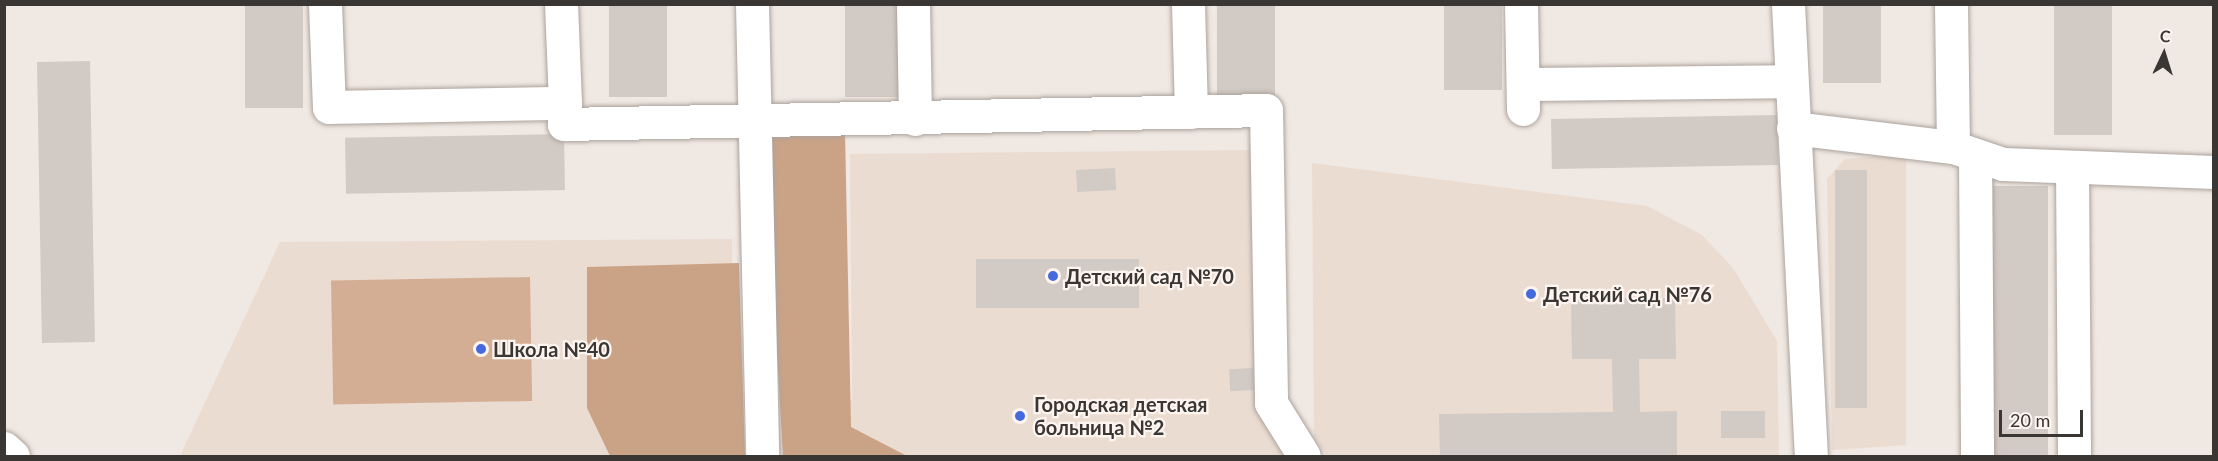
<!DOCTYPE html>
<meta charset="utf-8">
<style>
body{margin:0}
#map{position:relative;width:2218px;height:461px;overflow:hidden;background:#f0e8e2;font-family:Lato,sans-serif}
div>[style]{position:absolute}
.built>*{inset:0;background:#ebdcd2}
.green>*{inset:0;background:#d4ae94;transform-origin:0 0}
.forest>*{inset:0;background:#caa387}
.building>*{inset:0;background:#d2cac4;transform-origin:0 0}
.roads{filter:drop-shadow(0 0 2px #aba39d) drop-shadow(0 0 2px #aba39d)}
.minor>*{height:33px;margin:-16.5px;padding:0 16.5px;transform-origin:16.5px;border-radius:16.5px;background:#fff}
.dots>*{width:16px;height:16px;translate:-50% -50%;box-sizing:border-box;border:3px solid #fef5f0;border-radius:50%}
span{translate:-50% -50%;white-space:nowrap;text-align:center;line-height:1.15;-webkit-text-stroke:4.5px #fef5f0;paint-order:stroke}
.poi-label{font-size:20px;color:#393634;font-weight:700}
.left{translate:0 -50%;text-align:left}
.frame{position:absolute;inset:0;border:6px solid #393634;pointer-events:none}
.north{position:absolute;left:2134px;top:24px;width:60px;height:60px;-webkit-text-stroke:4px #fef5f0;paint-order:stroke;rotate:4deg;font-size:16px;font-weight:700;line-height:24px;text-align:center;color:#393634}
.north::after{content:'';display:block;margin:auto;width:21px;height:27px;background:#393634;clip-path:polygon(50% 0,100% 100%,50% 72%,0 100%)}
.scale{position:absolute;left:1999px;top:410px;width:84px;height:27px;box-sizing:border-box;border:3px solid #393634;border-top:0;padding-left:8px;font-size:18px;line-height:21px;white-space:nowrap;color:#393634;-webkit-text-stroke:4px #fef5f0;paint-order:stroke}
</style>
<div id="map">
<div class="built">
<i style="clip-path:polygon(1254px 150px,1257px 398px,1270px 434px,1277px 431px,1286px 456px,776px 456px,777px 399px,852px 400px,850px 154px)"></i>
<i style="clip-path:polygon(1906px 154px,1906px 445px,1832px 450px,1827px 179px,1845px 159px)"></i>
<i style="clip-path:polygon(1312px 163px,1647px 206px,1702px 235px,1733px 268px,1777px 341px,1779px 456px,1327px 456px,1314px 436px)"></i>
<i style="clip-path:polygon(732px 239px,733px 456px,180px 456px,280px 242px)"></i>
</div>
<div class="green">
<i style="left:530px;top:277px;width:124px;height:199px;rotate:89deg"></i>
</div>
<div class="forest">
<i style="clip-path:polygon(764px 131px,845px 132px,851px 427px,907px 456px,783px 456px)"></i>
<i style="clip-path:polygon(739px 263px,745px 456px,610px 456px,587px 408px,587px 267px)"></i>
</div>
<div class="building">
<i style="left:245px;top:4px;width:58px;height:104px"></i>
<i style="left:609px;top:4px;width:58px;height:93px"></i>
<i style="left:845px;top:4px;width:58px;height:93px"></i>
<i style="left:1217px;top:4px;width:58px;height:91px"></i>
<i style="left:1444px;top:4px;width:58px;height:86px"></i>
<i style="left:1823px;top:4px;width:58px;height:79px"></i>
<i style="left:2054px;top:4px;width:58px;height:131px"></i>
<i style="left:90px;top:61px;width:281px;height:53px;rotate:89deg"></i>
<i style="left:1777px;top:115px;width:50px;height:226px;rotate:89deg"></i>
<i style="left:564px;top:134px;width:56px;height:219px;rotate:89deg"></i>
<i style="left:1115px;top:168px;width:22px;height:39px;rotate:87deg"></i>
<i style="left:1835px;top:170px;width:32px;height:238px"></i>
<i style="left:1993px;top:186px;width:55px;height:270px"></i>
<i style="left:1139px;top:259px;width:49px;height:163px;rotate:90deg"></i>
<i style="clip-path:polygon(1675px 298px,1676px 359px,1639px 359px,1640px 412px,1677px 411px,1677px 456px,1440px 456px,1439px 414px,1613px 412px,1612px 359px,1572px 359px,1571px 299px)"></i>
<i style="left:1253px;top:368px;width:22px;height:24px;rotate:87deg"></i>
<i style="left:1721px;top:411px;width:44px;height:27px"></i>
</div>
<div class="roads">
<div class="minor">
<i style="left:325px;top:4px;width:103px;rotate:87.8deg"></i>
<i style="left:329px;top:107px;width:236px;rotate:-1deg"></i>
<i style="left:565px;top:103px;width:99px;rotate:-92.3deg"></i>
<i style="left:752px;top:4px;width:452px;rotate:88.7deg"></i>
<i style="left:913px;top:4px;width:115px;rotate:89deg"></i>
<i style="left:1188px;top:4px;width:108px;rotate:88.4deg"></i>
<i style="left:1521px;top:4px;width:105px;rotate:88.9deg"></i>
<i style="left:1788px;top:4px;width:453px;rotate:87.1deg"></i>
<i style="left:1951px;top:4px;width:143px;rotate:89.2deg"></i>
<i style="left:1523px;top:84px;width:268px;rotate:-0.6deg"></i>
<i style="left:565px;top:103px;width:21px;rotate:93deg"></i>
<i style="left:564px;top:124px;width:702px;rotate:-1.14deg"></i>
<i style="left:1266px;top:110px;width:293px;rotate:89deg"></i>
<i style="left:1271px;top:403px;width:62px;rotate:58.1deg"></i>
<i style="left:1793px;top:128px;width:161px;rotate:6.8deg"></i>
<i style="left:1953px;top:147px;width:53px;rotate:18.8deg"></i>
<i style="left:2003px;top:164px;width:211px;rotate:2.2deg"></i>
<i style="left:1975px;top:155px;width:301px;rotate:89.6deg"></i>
<i style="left:2072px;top:167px;width:289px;rotate:89.6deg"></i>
<i style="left:4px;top:448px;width:12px;rotate:42deg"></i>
</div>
</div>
<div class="dots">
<i style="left:1053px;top:276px;background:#456add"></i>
<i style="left:1531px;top:294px;background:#456add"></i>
<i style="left:481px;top:349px;background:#456add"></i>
<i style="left:1020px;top:416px;background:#456add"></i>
</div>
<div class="poi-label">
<span class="left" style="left:1065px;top:276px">Детский сад №70</span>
<span class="left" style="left:1543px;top:294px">Детский сад №76</span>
<span class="left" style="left:493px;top:349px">Школа №40</span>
<span class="left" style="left:1034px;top:416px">Городская детская<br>больница №2</span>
</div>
<div class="frame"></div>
<div class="north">С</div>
<div class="scale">20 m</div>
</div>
